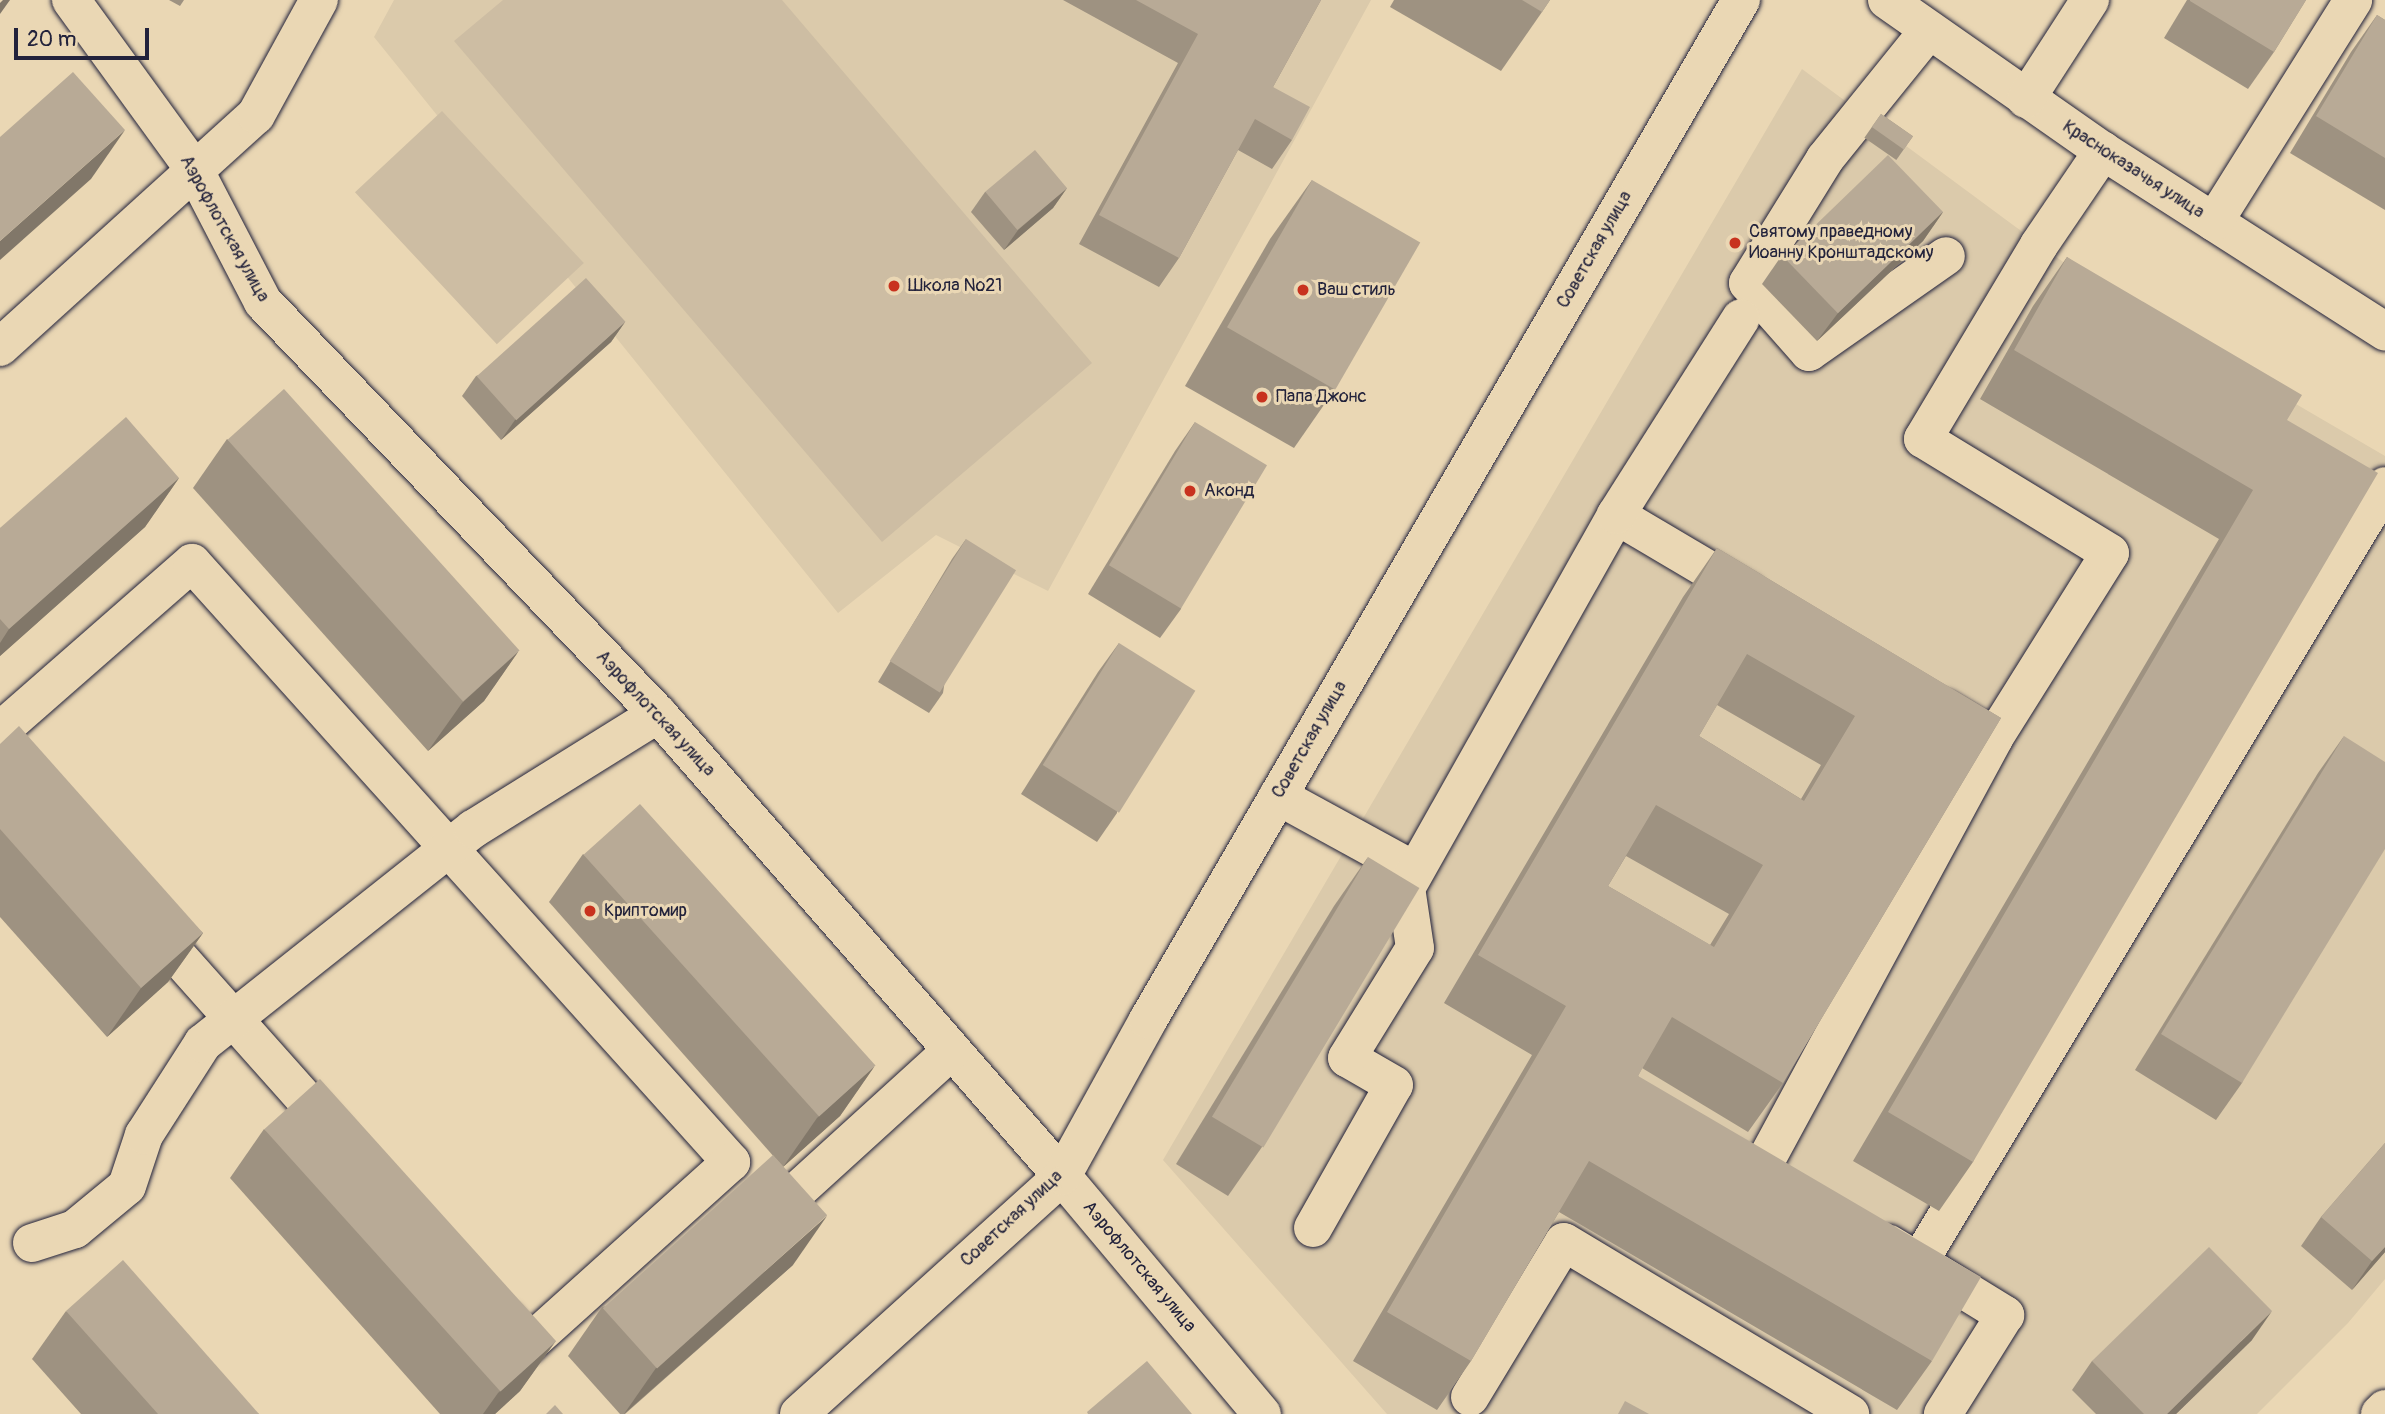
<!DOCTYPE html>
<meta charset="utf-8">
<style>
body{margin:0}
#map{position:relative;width:2385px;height:1414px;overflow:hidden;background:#ead7b4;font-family:Pangolin,sans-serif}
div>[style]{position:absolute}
.built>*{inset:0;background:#dbcaab}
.green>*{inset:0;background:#cdbda3;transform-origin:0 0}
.roads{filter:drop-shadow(0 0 2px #22223b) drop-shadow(0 0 2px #22223b)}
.minor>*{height:38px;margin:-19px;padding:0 19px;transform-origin:19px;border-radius:19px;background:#ead7b4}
.major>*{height:38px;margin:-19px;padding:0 19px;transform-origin:19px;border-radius:19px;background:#ead7b4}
.wall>*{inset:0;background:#9e9281;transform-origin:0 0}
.shaded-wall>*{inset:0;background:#817769}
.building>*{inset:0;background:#b8aa96;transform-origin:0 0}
.dots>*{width:19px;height:19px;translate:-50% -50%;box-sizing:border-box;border:4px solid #ead7b4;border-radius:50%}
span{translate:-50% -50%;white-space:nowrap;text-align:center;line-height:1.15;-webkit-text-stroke:6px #ead7b4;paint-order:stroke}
.street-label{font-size:18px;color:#22223b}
.poi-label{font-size:18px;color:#22223b}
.left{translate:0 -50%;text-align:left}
.scale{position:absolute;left:14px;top:28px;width:135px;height:32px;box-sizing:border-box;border:4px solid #22223b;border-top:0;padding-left:9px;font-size:21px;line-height:24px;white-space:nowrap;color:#22223b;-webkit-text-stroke:5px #ead7b4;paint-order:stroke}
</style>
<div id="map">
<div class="built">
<i style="clip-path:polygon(394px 0,1371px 0,1048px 591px,936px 535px,838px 613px,374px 37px)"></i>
<i style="clip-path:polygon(1802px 69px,2101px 290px,2385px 456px,2385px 1279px,2348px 1323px,2257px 1414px,1387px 1414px,1163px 1160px)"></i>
</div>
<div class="green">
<i style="clip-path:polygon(503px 0,782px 0,1092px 363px,882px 542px,454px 41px)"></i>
<i style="left:442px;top:111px;width:208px;height:119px;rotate:47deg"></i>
</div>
<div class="roads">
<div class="minor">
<i style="left:71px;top:0;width:209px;rotate:54deg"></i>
<i style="left:194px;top:169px;width:150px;rotate:62.6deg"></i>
<i style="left:263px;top:302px;width:571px;rotate:46.21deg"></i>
<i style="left:658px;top:714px;width:614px;rotate:48.83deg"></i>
<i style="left:1062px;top:1176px;width:311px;rotate:50deg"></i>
<i style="left:1887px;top:0;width:264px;rotate:35deg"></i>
<i style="left:2103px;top:151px;width:335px;rotate:32.6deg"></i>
<i style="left:1929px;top:30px;width:166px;rotate:128.9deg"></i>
<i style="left:1825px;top:159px;width:146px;rotate:121.8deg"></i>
<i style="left:1748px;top:283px;width:92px;rotate:48.5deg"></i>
<i style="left:1809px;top:352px;width:167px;rotate:-35deg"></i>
<i style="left:2026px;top:99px;width:118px;rotate:-57.1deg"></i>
<i style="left:2214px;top:222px;width:262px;rotate:-57.9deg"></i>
<i style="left:0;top:347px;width:345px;rotate:-42.2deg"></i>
<i style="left:256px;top:115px;width:131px;rotate:-61.3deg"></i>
<i style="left:1616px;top:515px;width:153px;rotate:30.6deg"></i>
<i style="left:1945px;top:709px;width:57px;rotate:30.6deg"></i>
<i style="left:1994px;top:738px;width:218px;rotate:-57.9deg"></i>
<i style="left:2110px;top:553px;width:219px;rotate:-148.6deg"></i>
<i style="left:1923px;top:439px;width:226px;rotate:-59.1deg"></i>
<i style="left:2039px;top:245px;width:114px;rotate:-55.8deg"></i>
<i style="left:0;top:731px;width:255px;rotate:-41.2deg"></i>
<i style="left:192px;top:563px;width:806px;rotate:48.02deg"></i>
<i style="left:731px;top:1162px;width:273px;rotate:138deg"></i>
<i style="left:528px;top:1345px;width:32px;rotate:-131deg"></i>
<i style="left:1278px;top:796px;width:156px;rotate:28.7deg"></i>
<i style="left:148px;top:923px;width:283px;rotate:48.3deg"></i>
<i style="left:1733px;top:1160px;width:29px;rotate:27deg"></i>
<i style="left:1759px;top:1173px;width:494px;rotate:-61.6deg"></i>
<i style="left:784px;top:1203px;width:227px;rotate:-42.3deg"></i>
<i style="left:1313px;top:1228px;width:164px;rotate:-60.5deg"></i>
<i style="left:1394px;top:1085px;width:54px;rotate:-150.1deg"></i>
<i style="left:1347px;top:1058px;width:129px;rotate:-58.3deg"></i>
<i style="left:1415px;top:948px;width:61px;rotate:-98.5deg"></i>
<i style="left:1406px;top:888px;width:428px;rotate:-60.6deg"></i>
<i style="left:1616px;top:515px;width:233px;rotate:-57.6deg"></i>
<i style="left:32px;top:1243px;width:45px;rotate:-18deg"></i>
<i style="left:75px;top:1229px;width:67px;rotate:-39.6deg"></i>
<i style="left:127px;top:1186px;width:54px;rotate:-71.6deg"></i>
<i style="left:144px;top:1135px;width:109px;rotate:-57.3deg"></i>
<i style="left:203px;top:1043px;width:345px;rotate:-38.4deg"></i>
<i style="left:473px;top:829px;width:218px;rotate:-31.9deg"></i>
<i style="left:1889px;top:1244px;width:35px;rotate:31deg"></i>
<i style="left:1919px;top:1262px;width:905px;rotate:-59.01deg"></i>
<i style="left:1927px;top:1267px;width:92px;rotate:31.6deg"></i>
<i style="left:2005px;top:1315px;width:117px;rotate:122.1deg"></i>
<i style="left:1470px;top:1397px;width:181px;rotate:-58.8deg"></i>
<i style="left:1564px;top:1242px;width:334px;rotate:31deg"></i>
<i style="left:2380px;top:1414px;width:7px;rotate:-45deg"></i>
</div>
<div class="major">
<i style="left:799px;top:1414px;width:355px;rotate:-42.1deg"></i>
<i style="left:1062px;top:1176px;width:178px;rotate:-61.1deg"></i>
<i style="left:1148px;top:1020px;width:1180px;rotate:-59.83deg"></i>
</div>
</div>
<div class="wall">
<i style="clip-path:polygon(169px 0,184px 0,180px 6px)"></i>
<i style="clip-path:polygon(1063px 0,1321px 0,1273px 87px,1292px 140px,1272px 169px,1238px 150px,1179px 258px,1159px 287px,1079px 244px,1178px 63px)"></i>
<i style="clip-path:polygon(1394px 0,1550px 0,1542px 12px,1501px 71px,1390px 7px)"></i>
<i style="clip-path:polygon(2187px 0,2306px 0,2274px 52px,2248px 89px,2164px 38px)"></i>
<i style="clip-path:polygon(2377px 15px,2385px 20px,2385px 210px,2290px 153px,2351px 52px)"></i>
<i style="left:1881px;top:114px;width:39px;height:29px;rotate:35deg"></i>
<i style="clip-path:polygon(1312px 180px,1335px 389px,1294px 448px,1185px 386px,1270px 239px)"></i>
<i style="clip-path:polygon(1067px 188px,1053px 208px,1004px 250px,971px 212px,985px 192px)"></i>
<i style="clip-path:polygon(1943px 212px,1923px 241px,1817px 341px,1762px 284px,1782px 255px)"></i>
<i style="clip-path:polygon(2067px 257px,2287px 420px,1973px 1162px,1939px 1211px,1853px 1161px,2219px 539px,1980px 399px,2033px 306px)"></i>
<i style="clip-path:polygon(625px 322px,611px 342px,501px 440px,462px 396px,476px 376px)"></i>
<i style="clip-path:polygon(1195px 422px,1181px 609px,1160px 638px,1088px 594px,1175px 451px)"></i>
<i style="clip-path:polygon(227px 439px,518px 652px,484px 701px,428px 751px,193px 488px)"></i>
<i style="clip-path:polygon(179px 478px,145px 527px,0 656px,0 528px)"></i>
<i style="clip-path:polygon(966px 539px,943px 693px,929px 713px,878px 682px,952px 559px)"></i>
<i style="clip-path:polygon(evenodd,1717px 548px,2001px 718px,1783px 1083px,1748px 1132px,1642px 1068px,1638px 1076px,1932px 1361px,1897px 1410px,1559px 1212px,1471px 1361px,1437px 1410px,1353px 1361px,1532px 1055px,1444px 1003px,1683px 597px,1717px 548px,1717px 705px,1821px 765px,1801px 799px,1699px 736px,1717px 705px,1717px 548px,1626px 856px,1729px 914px,1710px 945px,1608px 886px,1626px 856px)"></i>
<i style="clip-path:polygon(1119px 643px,1117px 813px,1097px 842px,1021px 794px,1098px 672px)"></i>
<i style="clip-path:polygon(2344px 736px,2242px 1083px,2216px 1120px,2135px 1070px,2318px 773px)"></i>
<i style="clip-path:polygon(0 744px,203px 933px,168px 982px,107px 1037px,0 917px)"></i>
<i style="clip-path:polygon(583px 854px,874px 1067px,840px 1116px,783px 1167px,549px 902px)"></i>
<i style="clip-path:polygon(1368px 857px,1262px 1147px,1228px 1196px,1176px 1164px,1334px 906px)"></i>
<i style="clip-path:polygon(264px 1129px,555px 1342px,520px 1391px,495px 1414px,440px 1414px,230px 1178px)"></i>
<i style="clip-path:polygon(2385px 1143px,2385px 1252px,2352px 1290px,2301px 1246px,2321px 1217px)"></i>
<i style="clip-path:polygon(793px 1265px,625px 1414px,620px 1414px,568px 1356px,602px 1307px)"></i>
<i style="clip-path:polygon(66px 1311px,259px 1414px,81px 1414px,32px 1359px)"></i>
<i style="clip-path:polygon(2252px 1340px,2176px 1414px,2096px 1414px,2072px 1390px,2092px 1361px)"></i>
</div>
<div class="shaded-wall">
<i style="clip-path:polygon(3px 0,10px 0,0 14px,0 3px)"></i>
<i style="clip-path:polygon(125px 130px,91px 179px,0 260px,0 241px)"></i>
<i style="clip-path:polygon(1067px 188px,1053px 208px,1004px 250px,1018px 230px)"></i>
<i style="clip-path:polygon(1943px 212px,1923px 241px,1817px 341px,1838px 313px)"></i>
<i style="clip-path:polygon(625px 322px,611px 342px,501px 440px,515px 420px)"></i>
<i style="clip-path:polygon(179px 478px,145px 527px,0 656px,0 643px,9px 629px)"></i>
<i style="clip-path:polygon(518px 652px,484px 701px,428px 751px,462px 703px)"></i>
<i style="clip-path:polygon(203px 933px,168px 982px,107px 1037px,141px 988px)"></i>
<i style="clip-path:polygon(874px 1067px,840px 1116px,783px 1167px,817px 1118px)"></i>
<i style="clip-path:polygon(827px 1216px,793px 1265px,624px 1414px,656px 1368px)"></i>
<i style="clip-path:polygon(2385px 1247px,2385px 1252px,2352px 1290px,2372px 1261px)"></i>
<i style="clip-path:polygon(2272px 1311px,2252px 1340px,2176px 1414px,2167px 1414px)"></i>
<i style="clip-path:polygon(555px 1342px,520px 1391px,495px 1414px,483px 1414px,498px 1393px)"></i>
</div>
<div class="building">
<i style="clip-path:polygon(1136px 0,1321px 0,1273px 87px,1310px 107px,1292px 140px,1255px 119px,1179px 258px,1099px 215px,1198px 34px)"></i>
<i style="clip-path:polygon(1522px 0,1550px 0,1542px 12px)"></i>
<i style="clip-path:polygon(2190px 0,2306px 0,2274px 52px,2190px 1px)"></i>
<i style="clip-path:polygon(2377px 15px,2385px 20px,2385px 158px,2316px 116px)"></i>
<i style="clip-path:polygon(73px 72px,125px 130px,0 241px,0 137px)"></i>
<i style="left:1881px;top:114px;width:39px;height:16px;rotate:35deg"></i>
<i style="left:1035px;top:150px;width:50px;height:65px;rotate:50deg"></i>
<i style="left:1888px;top:155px;width:79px;height:146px;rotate:46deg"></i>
<i style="left:1312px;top:180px;width:125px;height:170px;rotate:30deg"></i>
<i style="clip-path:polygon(2067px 257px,2302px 395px,2287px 420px,2378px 473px,1973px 1162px,1888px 1112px,2253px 490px,2014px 350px)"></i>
<i style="left:586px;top:278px;width:59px;height:147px;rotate:48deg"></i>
<i style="left:284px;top:389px;width:352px;height:76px;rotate:48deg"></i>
<i style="clip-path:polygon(126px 417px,179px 478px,9px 629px,0 619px,0 528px)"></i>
<i style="left:1195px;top:422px;width:84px;height:167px;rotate:31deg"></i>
<i style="left:966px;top:539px;width:59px;height:144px;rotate:32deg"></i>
<i style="clip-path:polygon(evenodd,1717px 548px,2001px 718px,1783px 1083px,1672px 1017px,1638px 1076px,1981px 1277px,1932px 1361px,1589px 1161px,1471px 1361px,1387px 1312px,1566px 1006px,1478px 955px,1717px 548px,1747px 654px,1855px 716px,1804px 801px,1699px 736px,1747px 654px,1717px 548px,1656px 805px,1763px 865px,1714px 947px,1608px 886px,1656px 805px)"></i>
<i style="left:1119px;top:643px;width:90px;height:144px;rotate:32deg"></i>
<i style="clip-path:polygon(19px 726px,203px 933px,141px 988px,0 829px,0 744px)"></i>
<i style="clip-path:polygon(2344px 736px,2385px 762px,2385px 849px,2242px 1083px,2161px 1034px)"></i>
<i style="left:640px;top:804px;width:352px;height:76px;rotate:48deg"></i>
<i style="left:1368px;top:857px;width:60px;height:303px;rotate:31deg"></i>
<i style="left:320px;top:1079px;width:353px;height:75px;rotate:48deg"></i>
<i style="clip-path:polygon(2385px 1143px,2385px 1247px,2372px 1261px,2321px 1217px)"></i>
<i style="left:773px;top:1155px;width:81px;height:229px;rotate:48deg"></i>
<i style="clip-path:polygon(2209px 1247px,2272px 1311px,2167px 1414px,2144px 1414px,2092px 1361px)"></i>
<i style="clip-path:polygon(123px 1260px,259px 1414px,158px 1414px,66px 1311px)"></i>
<i style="clip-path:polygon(1147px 1361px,1192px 1414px,1088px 1414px,1087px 1412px)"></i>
<i style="clip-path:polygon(1625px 1401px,1649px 1414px,1618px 1414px)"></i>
<i style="clip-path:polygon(555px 1405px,563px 1414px,546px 1414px)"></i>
</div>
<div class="dots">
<i style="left:1735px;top:243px;background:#c8321e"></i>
<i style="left:894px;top:286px;background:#c8321e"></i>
<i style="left:1303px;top:290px;background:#c8321e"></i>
<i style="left:1262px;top:397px;background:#c8321e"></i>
<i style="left:1190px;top:491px;background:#c8321e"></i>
<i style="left:590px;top:911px;background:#c8321e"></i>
</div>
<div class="street-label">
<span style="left:2133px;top:170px;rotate:33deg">Красноказачья улица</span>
<span style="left:224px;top:229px;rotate:61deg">Аэрофлотская улица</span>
<span style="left:1595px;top:250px;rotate:-60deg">Советская улица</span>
<span style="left:655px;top:714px;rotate:47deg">Аэрофлотская улица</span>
<span style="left:1310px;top:740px;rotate:-60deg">Советская улица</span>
<span style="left:1012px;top:1219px;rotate:-43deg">Советская улица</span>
<span style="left:1139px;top:1267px;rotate:50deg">Аэрофлотская улица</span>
</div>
<div class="poi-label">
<span class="left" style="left:1749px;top:243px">Святому праведному<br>Иоанну Кронштадскому</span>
<span class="left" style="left:908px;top:286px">Школа №21</span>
<span class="left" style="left:1317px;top:290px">Ваш стиль</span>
<span class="left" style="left:1276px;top:397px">Папа Джонс</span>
<span class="left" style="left:1204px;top:491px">Аконд</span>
<span class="left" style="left:604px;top:911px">Криптомир</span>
</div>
<div class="scale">20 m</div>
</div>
